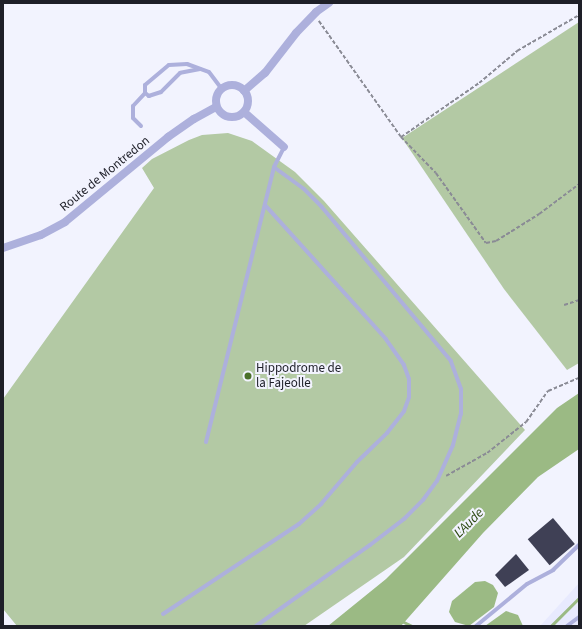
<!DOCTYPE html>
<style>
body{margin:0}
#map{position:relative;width:582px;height:629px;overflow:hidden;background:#f2f3fe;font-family:"Source Sans 3",sans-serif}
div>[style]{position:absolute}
.built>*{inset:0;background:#e8eafe}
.green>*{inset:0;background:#b3c9a4}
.water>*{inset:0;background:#9bba84}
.stream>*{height:2.5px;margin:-1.25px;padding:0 1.25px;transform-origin:1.25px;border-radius:1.25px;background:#9bba84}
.building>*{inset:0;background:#3f4055;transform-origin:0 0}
.path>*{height:1.5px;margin-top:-0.75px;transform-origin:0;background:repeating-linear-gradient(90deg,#8a8b95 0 4px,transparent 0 6px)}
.lane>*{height:4px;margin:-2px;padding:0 2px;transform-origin:2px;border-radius:2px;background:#adb0dc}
.street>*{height:8px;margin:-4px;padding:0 4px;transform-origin:4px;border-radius:4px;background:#adb0dc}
.street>.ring{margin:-4px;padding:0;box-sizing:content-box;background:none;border:8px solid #adb0dc;border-radius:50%}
.dots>*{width:11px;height:11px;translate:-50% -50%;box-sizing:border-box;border:2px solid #f2f3fe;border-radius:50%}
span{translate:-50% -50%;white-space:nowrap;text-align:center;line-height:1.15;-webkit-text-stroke:4px #f2f3fe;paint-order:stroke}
.street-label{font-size:13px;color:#1e1f28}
.poi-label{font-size:13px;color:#1e1f28}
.left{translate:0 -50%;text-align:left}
.water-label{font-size:14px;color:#2d4a12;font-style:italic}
.frame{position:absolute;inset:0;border:4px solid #1e1f28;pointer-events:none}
</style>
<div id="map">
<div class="built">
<i style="clip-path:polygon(579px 583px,579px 626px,540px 626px)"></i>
</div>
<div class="green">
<i style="clip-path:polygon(579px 22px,579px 363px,567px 370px,504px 289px,402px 138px)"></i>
<i style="clip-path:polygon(228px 133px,252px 141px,295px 172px,324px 201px,525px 430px,404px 557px,304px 626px,17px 626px,3px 609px,3px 399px,154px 188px,142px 168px,152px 159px,189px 140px,202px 135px)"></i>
</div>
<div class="water">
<i style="clip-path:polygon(579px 393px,579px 449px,538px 477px,483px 533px,401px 626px,328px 626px,386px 579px,557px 408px)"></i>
<i style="clip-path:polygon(485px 581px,493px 585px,498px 593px,494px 607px,469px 626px,455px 622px,449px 612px,452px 601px,475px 582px)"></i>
<i style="clip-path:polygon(506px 611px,518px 615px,523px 626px,485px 626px)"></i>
</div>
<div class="stream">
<i style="left:402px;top:621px;width:11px;rotate:27deg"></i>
<i style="left:551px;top:626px;width:40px;rotate:-45deg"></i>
</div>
<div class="building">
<i style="left:553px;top:518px;width:34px;height:33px;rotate:50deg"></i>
<i style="clip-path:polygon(516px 554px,529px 570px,505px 587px,495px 575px)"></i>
</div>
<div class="path">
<i style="left:319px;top:21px;width:142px;rotate:54.7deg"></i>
<i style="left:401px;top:137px;width:95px;rotate:-34.7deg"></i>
<i style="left:479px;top:83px;width:50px;rotate:-40.1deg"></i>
<i style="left:517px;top:51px;width:72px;rotate:-30.1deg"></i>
<i style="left:401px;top:137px;width:50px;rotate:45.8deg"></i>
<i style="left:436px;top:173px;width:86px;rotate:54.5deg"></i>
<i style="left:486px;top:243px;width:10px;rotate:-11deg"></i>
<i style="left:496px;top:241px;width:51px;rotate:-32.1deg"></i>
<i style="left:539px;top:214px;width:50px;rotate:-36.9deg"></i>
<i style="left:564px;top:305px;width:16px;rotate:-18deg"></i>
<i style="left:446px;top:476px;width:47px;rotate:-29.3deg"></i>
<i style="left:487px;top:453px;width:50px;rotate:-38.5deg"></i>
<i style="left:526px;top:422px;width:38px;rotate:-55deg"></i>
<i style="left:548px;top:391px;width:34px;rotate:-23deg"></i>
</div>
<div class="lane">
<i style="left:200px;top:69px;width:20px;rotate:169deg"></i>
<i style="left:180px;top:73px;width:27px;rotate:135deg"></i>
<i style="left:161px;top:92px;width:13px;rotate:162deg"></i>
<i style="left:149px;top:96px;width:5px;rotate:-143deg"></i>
<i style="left:145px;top:93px;width:8px;rotate:-90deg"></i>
<i style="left:145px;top:85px;width:31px;rotate:-40deg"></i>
<i style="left:169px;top:65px;width:18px;rotate:-3deg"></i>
<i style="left:187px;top:64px;width:23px;rotate:20deg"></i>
<i style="left:209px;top:72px;width:20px;rotate:53deg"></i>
<i style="left:141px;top:126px;width:11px;rotate:-135deg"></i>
<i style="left:133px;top:118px;width:12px;rotate:-90deg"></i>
<i style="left:133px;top:106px;width:18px;rotate:-47deg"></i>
<i style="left:206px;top:442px;width:283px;rotate:-76.1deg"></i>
<i style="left:163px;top:614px;width:163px;rotate:-33.5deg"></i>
<i style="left:299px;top:524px;width:30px;rotate:-42deg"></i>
<i style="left:321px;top:504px;width:55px;rotate:-49.4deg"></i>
<i style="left:357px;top:462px;width:42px;rotate:-44deg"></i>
<i style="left:387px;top:433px;width:28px;rotate:-52deg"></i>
<i style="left:404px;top:411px;width:15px;rotate:-70deg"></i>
<i style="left:409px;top:397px;width:18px;rotate:-90deg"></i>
<i style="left:409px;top:379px;width:15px;rotate:-110deg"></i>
<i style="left:404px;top:365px;width:32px;rotate:-125deg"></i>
<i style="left:386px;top:339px;width:179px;rotate:-132.1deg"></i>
<i style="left:256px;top:626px;width:140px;rotate:-35.4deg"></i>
<i style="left:370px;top:545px;width:43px;rotate:-37.4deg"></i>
<i style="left:404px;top:519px;width:27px;rotate:-45deg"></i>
<i style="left:423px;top:500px;width:24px;rotate:-54deg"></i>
<i style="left:437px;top:481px;width:39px;rotate:-66deg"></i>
<i style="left:453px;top:445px;width:32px;rotate:-76deg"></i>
<i style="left:461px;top:414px;width:25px;rotate:-90deg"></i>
<i style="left:461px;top:389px;width:30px;rotate:-110deg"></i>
<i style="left:451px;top:361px;width:201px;rotate:-130deg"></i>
<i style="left:322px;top:207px;width:25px;rotate:-135deg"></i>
<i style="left:304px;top:189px;width:37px;rotate:-144deg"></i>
<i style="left:274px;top:167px;width:22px;rotate:-63deg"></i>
<i style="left:476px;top:626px;width:66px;rotate:-39.5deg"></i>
<i style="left:527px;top:584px;width:30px;rotate:-28deg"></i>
<i style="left:553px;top:570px;width:36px;rotate:-44deg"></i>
<i style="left:567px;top:626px;width:15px;rotate:-37deg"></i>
</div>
<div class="street">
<i class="ring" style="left:216px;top:85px;width:24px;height:24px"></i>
<i style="left:244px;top:91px;width:28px;rotate:-41deg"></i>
<i style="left:265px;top:73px;width:51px;rotate:-52.2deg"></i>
<i style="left:296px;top:33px;width:29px;rotate:-46deg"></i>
<i style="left:316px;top:12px;width:16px;rotate:-35deg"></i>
<i style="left:244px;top:112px;width:53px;rotate:41.2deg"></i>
<i style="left:3px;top:248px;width:40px;rotate:-18.9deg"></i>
<i style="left:41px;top:235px;width:27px;rotate:-28deg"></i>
<i style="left:65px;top:222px;width:134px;rotate:-39.5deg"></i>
<i style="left:168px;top:137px;width:32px;rotate:-35deg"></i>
<i style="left:194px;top:119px;width:25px;rotate:-29deg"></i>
</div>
<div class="dots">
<i style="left:248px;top:376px;background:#4b702a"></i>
</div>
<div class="street-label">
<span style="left:105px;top:174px;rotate:-39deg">Route de Montredon</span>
</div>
<div class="poi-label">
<span class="left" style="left:256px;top:376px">Hippodrome de<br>la Fajeolle</span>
</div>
<div class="water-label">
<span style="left:469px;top:523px;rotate:-45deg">L'Aude</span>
</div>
<div class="frame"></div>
</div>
